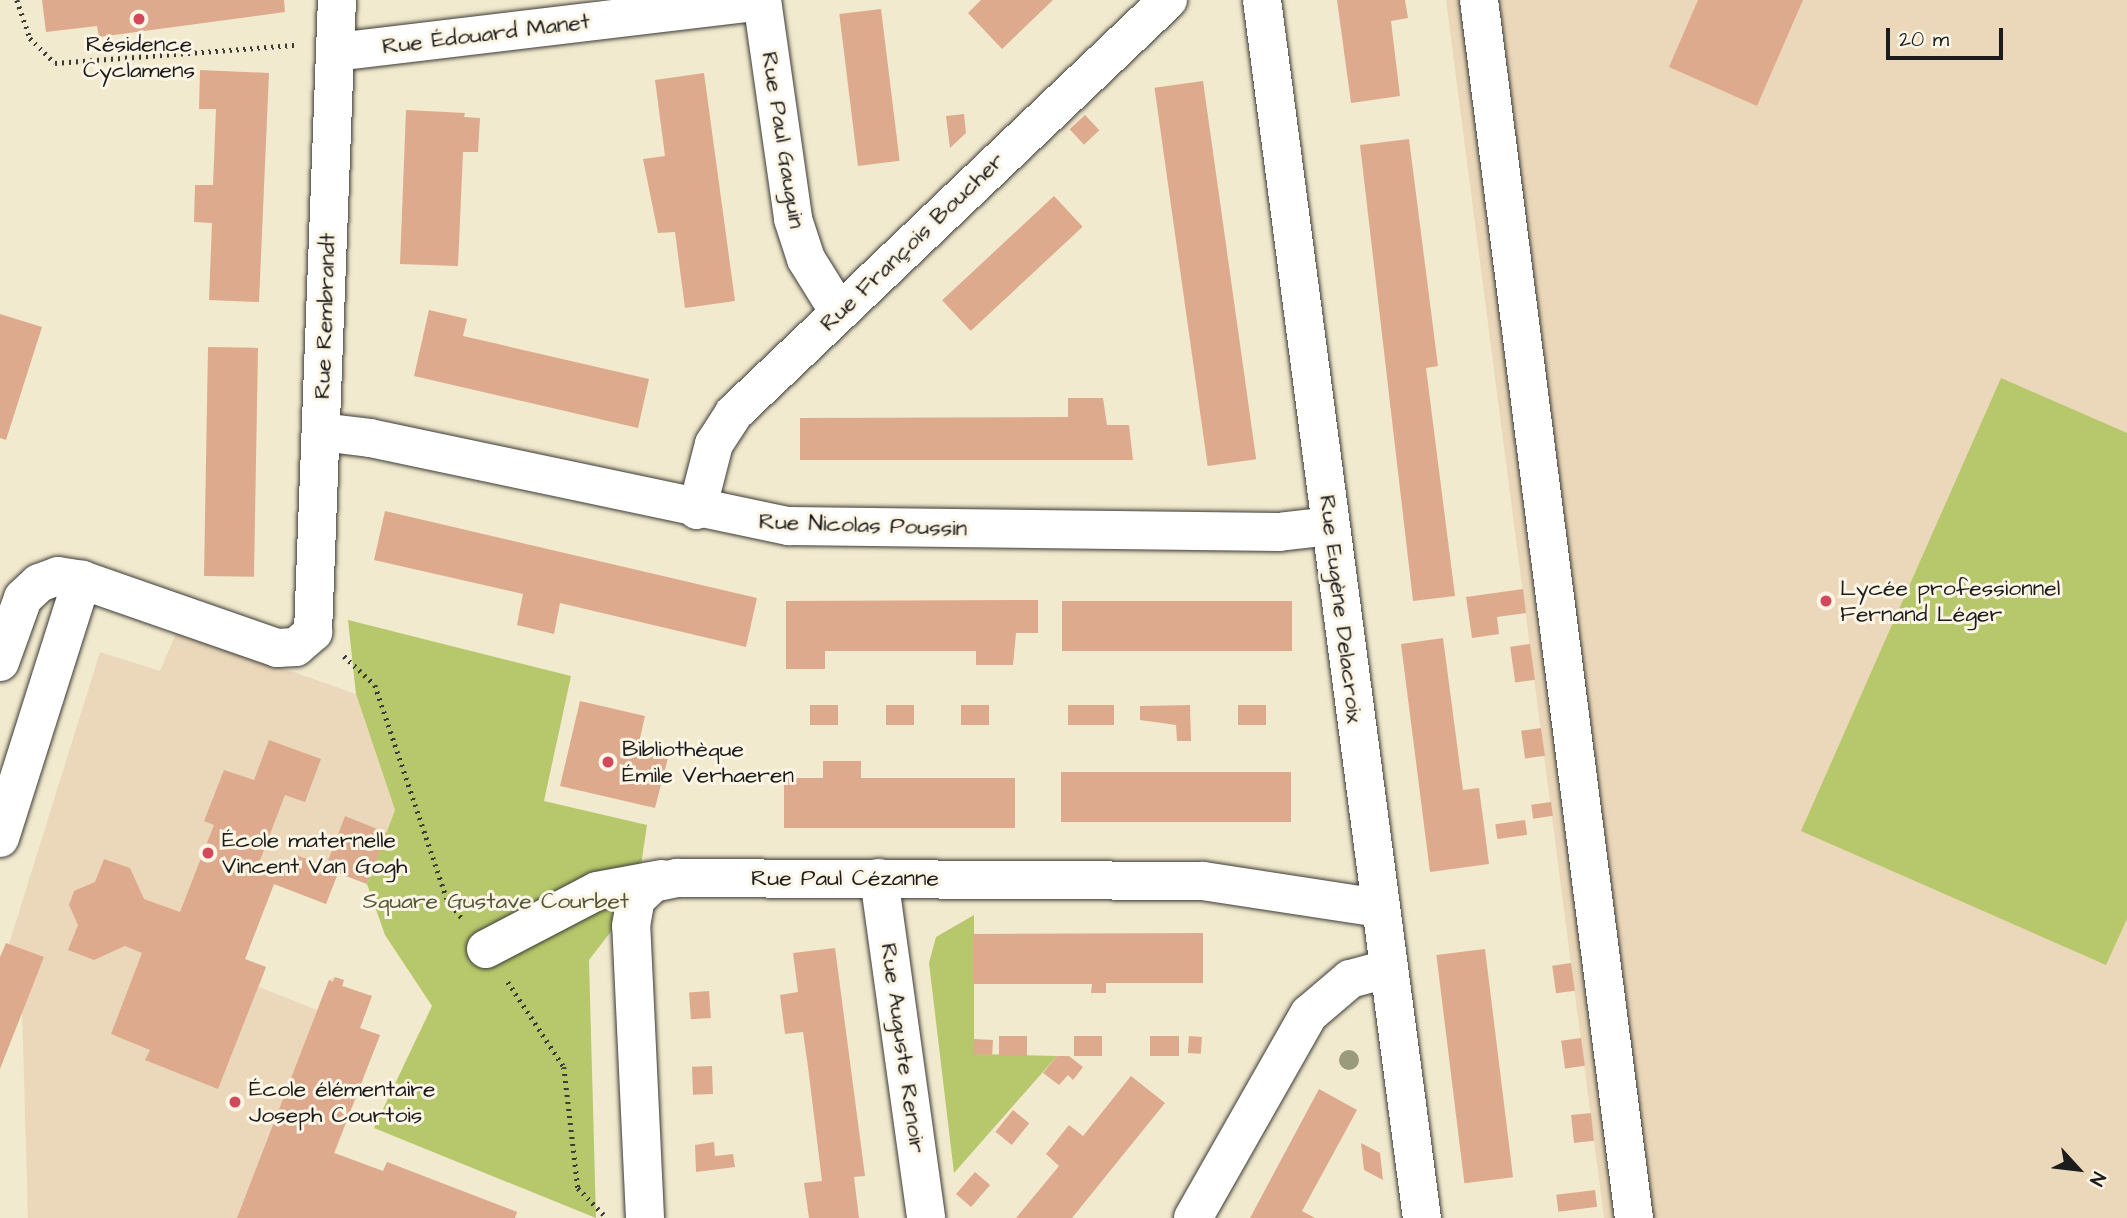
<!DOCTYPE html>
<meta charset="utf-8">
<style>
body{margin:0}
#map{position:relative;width:2127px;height:1218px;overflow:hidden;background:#f2eace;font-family:"Architects Daughter",sans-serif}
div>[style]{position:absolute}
.built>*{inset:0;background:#ebd8ba}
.green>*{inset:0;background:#b6c86b}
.building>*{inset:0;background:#deaa8d;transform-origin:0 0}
.path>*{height:4.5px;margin-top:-2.25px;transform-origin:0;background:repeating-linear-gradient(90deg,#3c3b37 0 2px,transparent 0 7px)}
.roads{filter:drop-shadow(0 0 2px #3c3b37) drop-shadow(0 0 2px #3c3b37)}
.minor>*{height:38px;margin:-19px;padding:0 19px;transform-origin:19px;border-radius:19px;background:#fff}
.trees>*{width:20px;height:20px;margin:-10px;border-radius:50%;background:#9a9a7c}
.dots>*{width:19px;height:19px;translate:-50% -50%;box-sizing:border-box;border:4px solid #fcf5e5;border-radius:50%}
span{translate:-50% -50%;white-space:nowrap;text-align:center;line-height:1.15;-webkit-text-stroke:6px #fcf5e5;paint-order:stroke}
.street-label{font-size:23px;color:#1c1c1c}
.poi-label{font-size:23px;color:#1c1c1c}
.left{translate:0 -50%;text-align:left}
.park-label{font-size:23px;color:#525838}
.north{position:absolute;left:2043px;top:1134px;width:70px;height:70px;-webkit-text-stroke:5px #fcf5e5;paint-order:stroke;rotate:117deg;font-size:19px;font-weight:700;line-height:28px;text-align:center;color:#1c1c1c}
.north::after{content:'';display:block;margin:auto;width:24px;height:32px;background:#1c1c1c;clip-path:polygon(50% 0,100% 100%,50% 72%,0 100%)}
.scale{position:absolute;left:1886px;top:28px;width:117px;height:32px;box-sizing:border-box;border:4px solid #1c1c1c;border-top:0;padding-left:9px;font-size:21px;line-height:24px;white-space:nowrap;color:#1c1c1c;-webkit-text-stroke:5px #fcf5e5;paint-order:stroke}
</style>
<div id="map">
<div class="built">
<i style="clip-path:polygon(1446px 0,2127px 0,2127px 1218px,1604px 1218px)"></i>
<i style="clip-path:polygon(177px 631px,356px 694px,395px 810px,367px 884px,338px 873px,326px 904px,274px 884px,245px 959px,266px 967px,259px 987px,317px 1010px,329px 980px,335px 977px,344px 980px,343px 986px,372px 996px,360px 1028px,380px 1035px,335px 1153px,383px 1171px,387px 1162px,517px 1212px,515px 1218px,28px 1218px,22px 1011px,9px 944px,100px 652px,160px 671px)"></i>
</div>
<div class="green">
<i style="clip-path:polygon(2001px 378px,2127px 433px,2127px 919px,2106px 965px,1801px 831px)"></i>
<i style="clip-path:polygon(348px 620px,571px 676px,544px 801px,647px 825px,636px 899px,589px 960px,596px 1218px,374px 1128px,432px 1006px,385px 935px,367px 884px,395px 810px,356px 694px)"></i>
<i style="clip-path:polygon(974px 915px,974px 1054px,1057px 1056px,954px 1173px,929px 963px,936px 937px)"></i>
</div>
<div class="building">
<i style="clip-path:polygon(42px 0,284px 0,285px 12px,99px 37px,97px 26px,46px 32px)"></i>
<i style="clip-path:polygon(981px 0,1053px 0,1002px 49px,968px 13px)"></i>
<i style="clip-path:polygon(1337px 0,1405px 0,1408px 18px,1391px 21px,1400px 96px,1351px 103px)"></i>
<i style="clip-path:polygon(1698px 0,1803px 0,1757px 106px,1669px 67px)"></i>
<i style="left:881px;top:9px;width:153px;height:42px;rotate:83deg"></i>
<i style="clip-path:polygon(200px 70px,269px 73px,259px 302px,209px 300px,212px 223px,194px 222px,195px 185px,213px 185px,216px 109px,199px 109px)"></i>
<i style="clip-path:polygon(704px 73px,735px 301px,685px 308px,675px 232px,658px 233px,643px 159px,665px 156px,655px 80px)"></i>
<i style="left:1203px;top:81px;width:382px;height:49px;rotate:82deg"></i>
<i style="clip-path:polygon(406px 110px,465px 113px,464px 117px,480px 118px,478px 152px,463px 152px,458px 266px,400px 264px)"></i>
<i style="clip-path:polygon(964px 114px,966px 133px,950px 148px,946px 116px)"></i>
<i style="left:1085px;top:115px;width:21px;height:21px;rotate:47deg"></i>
<i style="clip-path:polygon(1409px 139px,1438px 366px,1426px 368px,1455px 596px,1413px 601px,1360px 145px)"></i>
<i style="left:1054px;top:196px;width:42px;height:153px;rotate:47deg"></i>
<i style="clip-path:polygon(429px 310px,467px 319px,463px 336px,649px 379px,638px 428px,414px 376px)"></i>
<i style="clip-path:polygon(0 314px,42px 327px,6px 440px,0 438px)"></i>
<i style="left:208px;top:347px;width:50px;height:229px;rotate:1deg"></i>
<i style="clip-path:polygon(1068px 398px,1103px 398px,1107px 425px,1129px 425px,1133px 460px,800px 460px,800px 418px,1068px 417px)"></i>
<i style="clip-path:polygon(385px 511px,757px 598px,746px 647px,560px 603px,554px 634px,517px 625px,523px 594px,374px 560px)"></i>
<i style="clip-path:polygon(1523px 589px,1526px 613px,1497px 617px,1499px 634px,1472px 638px,1466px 597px)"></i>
<i style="clip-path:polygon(1038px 600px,1038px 633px,1016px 633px,1013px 665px,976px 665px,976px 651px,825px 651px,825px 669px,786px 669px,786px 601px)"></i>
<i style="left:1062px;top:601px;width:230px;height:50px"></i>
<i style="clip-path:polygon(1443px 638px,1463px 790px,1479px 788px,1489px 864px,1430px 872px,1401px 644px)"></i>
<i style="left:1530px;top:644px;width:36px;height:20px;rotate:82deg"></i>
<i style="clip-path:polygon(580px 701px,645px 716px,638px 747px,669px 754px,655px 808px,560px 786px)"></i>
<i style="left:838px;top:705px;width:20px;height:28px;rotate:90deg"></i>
<i style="left:914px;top:705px;width:20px;height:28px;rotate:90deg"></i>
<i style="left:961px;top:705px;width:28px;height:20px"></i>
<i style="left:1068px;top:705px;width:46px;height:20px"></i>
<i style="clip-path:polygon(1190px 705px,1191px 741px,1177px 741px,1176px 725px,1140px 720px,1140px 706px)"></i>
<i style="left:1238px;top:705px;width:28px;height:20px"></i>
<i style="left:1541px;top:728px;width:28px;height:20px;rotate:82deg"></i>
<i style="clip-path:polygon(269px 740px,321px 759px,305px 802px,285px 795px,259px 863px,288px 875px,296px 855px,326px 866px,345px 816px,387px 833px,367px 884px,338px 873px,326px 904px,274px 884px,245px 959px,266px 967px,218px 1089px,145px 1060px,150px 1050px,111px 1034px,142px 953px,125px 946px,94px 960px,68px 950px,78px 925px,69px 905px,74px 891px,95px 882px,104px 859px,130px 868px,144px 899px,180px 912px,214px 825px,204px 821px,224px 770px,254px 780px)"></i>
<i style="clip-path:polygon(823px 761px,861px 761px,861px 778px,1015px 778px,1015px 828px,784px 828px,784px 778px,823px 778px)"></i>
<i style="left:1061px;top:772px;width:230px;height:50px"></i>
<i style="left:1551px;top:802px;width:14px;height:20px;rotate:82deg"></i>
<i style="left:1525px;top:820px;width:15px;height:30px;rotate:82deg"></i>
<i style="clip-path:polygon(1203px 933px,1203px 983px,1106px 983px,1106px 993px,1091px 993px,1092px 984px,973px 984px,973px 934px)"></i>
<i style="clip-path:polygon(6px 943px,44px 957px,0 1069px,0 957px)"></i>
<i style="clip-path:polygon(835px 948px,865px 1176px,854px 1177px,859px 1218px,809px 1218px,804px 1183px,822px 1181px,808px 1067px,803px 1032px,785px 1034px,780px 995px,798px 992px,793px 953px)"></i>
<i style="left:1485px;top:949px;width:230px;height:49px;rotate:83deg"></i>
<i style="left:1571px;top:963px;width:28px;height:19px;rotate:82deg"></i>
<i style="clip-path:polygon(335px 977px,344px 980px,342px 986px,372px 996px,360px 1028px,380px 1035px,334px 1153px,383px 1171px,387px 1162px,517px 1212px,515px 1218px,237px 1218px,329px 980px,333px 982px)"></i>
<i style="left:709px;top:991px;width:27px;height:20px;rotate:86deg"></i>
<i style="left:999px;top:1036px;width:28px;height:20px"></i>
<i style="left:1074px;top:1036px;width:28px;height:20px"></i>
<i style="left:1150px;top:1036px;width:29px;height:20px"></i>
<i style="left:1189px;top:1036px;width:13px;height:17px;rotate:4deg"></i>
<i style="left:1581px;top:1038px;width:28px;height:20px;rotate:82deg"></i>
<i style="left:974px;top:1039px;width:19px;height:15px;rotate:3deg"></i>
<i style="clip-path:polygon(1057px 1056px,1069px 1056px,1083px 1067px,1073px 1080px,1068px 1075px,1059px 1085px,1043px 1073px)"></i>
<i style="left:712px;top:1066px;width:28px;height:20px;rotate:88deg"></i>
<i style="clip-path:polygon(1131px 1076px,1165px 1103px,1072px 1218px,1016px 1218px,1059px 1166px,1046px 1154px,1069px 1125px,1083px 1136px)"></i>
<i style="clip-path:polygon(1319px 1089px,1357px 1110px,1302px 1211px,1315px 1218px,1250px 1218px)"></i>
<i style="left:1013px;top:1110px;width:21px;height:28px;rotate:39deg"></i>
<i style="left:1591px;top:1113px;width:28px;height:20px;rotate:84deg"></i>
<i style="clip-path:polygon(714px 1142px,715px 1156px,733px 1154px,735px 1167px,696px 1172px,695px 1145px)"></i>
<i style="clip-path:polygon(1361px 1143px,1380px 1153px,1383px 1180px,1364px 1170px)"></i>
<i style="left:975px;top:1172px;width:20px;height:29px;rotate:41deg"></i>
<i style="left:1595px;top:1190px;width:17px;height:39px;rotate:83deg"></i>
</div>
<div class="path">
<i style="left:17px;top:0;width:40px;rotate:71.1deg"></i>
<i style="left:30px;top:38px;width:35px;rotate:45deg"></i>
<i style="left:55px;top:63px;width:243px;rotate:-4.3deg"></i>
<i style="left:344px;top:656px;width:42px;rotate:43.1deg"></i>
<i style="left:375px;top:685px;width:226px;rotate:71.4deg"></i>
<i style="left:447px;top:899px;width:24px;rotate:52deg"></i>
<i style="left:508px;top:982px;width:102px;rotate:56.6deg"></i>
<i style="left:564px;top:1067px;width:122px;rotate:83.4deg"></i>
<i style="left:578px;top:1188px;width:37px;rotate:46deg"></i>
</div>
<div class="roads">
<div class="minor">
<i style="left:762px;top:0;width:221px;rotate:81.9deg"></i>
<i style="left:793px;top:219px;width:42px;rotate:72deg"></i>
<i style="left:806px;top:259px;width:62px;rotate:58.1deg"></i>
<i style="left:1262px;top:0;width:1228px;rotate:82.52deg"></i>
<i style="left:1479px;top:0;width:1228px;rotate:82.75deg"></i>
<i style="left:336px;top:52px;width:429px;rotate:-6.8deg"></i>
<i style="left:321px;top:432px;width:49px;rotate:7deg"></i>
<i style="left:370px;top:438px;width:428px;rotate:11.9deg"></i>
<i style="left:789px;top:526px;width:490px;rotate:0.7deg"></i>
<i style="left:1279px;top:532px;width:51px;rotate:-6.7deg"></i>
<i style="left:697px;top:510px;width:68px;rotate:-75.6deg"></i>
<i style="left:714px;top:444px;width:37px;rotate:-57deg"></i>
<i style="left:734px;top:413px;width:599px;rotate:-43.58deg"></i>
<i style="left:0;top:662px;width:68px;rotate:-70.2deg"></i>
<i style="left:23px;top:598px;width:22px;rotate:-43deg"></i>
<i style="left:39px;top:583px;width:20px;rotate:-20deg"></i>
<i style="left:58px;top:576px;width:24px;rotate:9deg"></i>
<i style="left:82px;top:580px;width:207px;rotate:19.2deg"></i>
<i style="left:277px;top:648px;width:19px;rotate:-3deg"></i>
<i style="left:296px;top:647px;width:23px;rotate:-41deg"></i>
<i style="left:313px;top:632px;width:632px;rotate:-87.83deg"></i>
<i style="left:0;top:838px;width:271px;rotate:-72.4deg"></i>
<i style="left:879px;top:878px;width:343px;rotate:82.1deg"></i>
<i style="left:486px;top:949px;width:125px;rotate:-27.6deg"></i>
<i style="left:597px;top:891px;width:66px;rotate:-10.5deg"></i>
<i style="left:645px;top:1218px;width:292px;rotate:-92.7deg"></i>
<i style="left:631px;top:926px;width:27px;rotate:-80deg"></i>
<i style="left:636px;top:899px;width:23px;rotate:-43deg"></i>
<i style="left:653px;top:883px;width:25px;rotate:-12deg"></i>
<i style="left:677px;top:878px;width:526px;rotate:0.33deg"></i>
<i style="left:1203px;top:881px;width:179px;rotate:8.7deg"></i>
<i style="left:1193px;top:1218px;width:235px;rotate:-60.4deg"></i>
<i style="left:1309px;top:1014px;width:54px;rotate:-40.5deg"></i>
<i style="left:1350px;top:979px;width:39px;rotate:-15deg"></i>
</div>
</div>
<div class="trees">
<i style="left:1349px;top:1060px"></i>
</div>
<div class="dots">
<i style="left:139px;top:19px;background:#d1495b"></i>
<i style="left:1826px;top:601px;background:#d1495b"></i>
<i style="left:608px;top:762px;background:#d1495b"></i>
<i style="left:208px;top:853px;background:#d1495b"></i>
<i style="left:235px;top:1102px;background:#d1495b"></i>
</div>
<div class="street-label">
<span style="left:486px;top:34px;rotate:-7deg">Rue Édouard Manet</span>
<span style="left:783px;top:140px;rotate:81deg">Rue Paul Gauguin</span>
<span style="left:912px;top:242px;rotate:-44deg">Rue François Boucher</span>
<span style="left:325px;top:316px;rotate:-88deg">Rue Rembrandt</span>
<span style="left:863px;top:525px;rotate:2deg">Rue Nicolas Poussin</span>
<span style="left:1341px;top:609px;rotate:83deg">Rue Eugène Delacroix</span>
<span style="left:845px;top:878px">Rue Paul Cézanne</span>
<span style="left:903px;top:1048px;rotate:82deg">Rue Auguste Renoir</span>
</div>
<div class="poi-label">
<span style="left:139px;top:57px">Résidence<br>Cyclamens</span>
<span class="left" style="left:1840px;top:601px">Lycée professionnel<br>Fernand Léger</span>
<span class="left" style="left:622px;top:762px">Bibliothèque<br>Émile Verhaeren</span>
<span class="left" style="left:222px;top:853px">École maternelle<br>Vincent Van Gogh</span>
<span class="left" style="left:249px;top:1102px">École élémentaire<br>Joseph Courtois</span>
</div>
<div class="park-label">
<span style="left:496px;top:901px">Square Gustave Courbet</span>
</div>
<div class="north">N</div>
<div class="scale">20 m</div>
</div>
